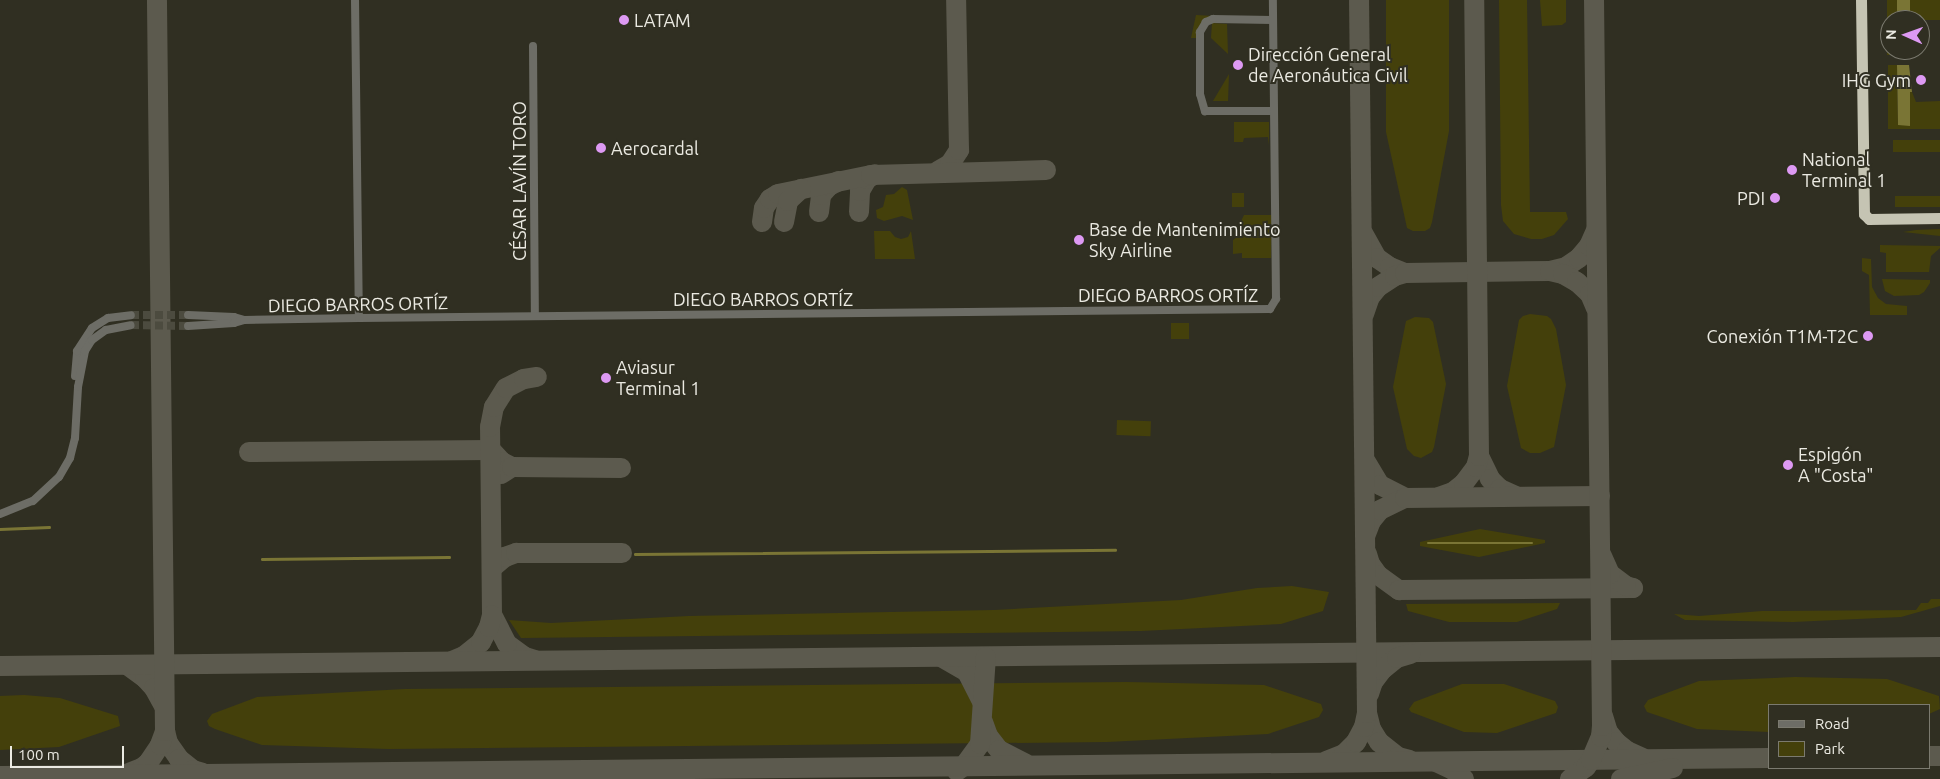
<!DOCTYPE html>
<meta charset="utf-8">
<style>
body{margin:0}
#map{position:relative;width:1940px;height:779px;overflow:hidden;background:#302f22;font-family:Ubuntu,sans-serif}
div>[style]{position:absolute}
.green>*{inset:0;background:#44400b;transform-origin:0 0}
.water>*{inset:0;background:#7a7535;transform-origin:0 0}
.stream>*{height:2.5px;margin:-1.25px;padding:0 1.25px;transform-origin:1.25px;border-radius:1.25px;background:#7a7535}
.taxiway>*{height:20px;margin:-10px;padding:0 10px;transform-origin:10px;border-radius:10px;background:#5c5a4e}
.minor-tunnel>*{height:8px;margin-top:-4px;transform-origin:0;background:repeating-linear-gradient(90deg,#4c4b3f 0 8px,transparent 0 12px)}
.minor>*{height:8px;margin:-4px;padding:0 4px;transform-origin:4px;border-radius:4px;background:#6d6d66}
.highway>*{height:11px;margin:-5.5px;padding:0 5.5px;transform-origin:5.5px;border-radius:5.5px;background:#c5c4b3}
.dots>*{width:14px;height:14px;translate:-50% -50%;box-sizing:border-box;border:2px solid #302f22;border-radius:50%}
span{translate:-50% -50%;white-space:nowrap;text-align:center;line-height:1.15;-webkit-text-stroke:4px #302f22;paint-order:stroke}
.poi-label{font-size:18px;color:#ebeae2}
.left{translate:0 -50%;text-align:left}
.right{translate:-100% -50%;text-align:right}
.street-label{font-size:18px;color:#ebeae2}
.legend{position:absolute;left:1768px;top:704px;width:162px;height:65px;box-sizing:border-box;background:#302f22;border:1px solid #7b7a6f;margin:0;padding:6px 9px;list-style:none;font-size:15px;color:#ebeae2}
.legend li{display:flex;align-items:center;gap:10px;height:25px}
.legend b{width:25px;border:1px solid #7b7a6f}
.north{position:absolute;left:1880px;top:10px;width:50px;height:50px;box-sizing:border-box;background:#302f22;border:1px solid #7b7a6f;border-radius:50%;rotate:272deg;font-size:14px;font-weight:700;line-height:20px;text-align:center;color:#ebeae2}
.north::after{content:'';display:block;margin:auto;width:18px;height:22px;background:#dd99f3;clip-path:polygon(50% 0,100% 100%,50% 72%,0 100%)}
.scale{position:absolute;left:10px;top:746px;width:114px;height:22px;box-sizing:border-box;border:2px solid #ebeae2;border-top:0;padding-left:6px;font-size:15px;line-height:18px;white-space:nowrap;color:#ebeae2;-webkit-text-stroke:4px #302f22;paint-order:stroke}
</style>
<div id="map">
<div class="green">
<i style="clip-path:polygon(1386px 0,1449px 0,1449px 131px,1432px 222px,1430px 228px,1425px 231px,1413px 231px,1407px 228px,1386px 132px)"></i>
<i style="clip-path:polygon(1499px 0,1527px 0,1530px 212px,1566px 212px,1568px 219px,1554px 235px,1542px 239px,1531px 239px,1514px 234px,1503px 221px,1501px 205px)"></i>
<i style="clip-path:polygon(1540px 0,1566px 0,1566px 22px,1562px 25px,1542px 26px)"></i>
<i style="clip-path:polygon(1887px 0,1897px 0,1897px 20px,1890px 20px,1890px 50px,1897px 50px,1897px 55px,1887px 55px)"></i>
<i style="left:1910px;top:0;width:30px;height:20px"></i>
<i style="clip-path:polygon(1196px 15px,1214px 16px,1197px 38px,1191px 38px)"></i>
<i style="clip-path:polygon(1212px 23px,1227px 24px,1228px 54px,1211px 38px)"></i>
<i style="clip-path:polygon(1888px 65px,1897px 65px,1898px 125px,1910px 125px,1910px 92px,1912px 92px,1916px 102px,1940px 101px,1940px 129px,1888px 129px)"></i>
<i style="clip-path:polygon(1229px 74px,1228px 101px,1213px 101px)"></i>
<i style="clip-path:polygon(1234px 122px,1269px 122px,1269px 145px,1268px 137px,1244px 138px,1243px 142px,1234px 142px)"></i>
<i style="left:1893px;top:140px;width:47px;height:12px"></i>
<i style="clip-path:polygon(902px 187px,907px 190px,913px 220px,902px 216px,884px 221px,877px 218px,876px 210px,883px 207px,886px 195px,894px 194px)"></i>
<i style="left:1232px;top:193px;width:12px;height:14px"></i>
<i style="left:1940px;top:196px;width:11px;height:45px;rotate:90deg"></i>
<i style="clip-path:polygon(1244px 215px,1272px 215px,1271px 258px,1242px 258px,1242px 253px,1233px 254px,1233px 240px,1240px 235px,1239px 225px)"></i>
<i style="clip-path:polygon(1940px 229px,1940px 236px,1903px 232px,1916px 230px)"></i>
<i style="clip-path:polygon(874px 231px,890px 231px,895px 237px,901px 239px,908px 237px,911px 231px,915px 259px,875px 259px)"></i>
<i style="clip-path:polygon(1880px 245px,1940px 246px,1940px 248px,1931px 256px,1929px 272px,1886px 272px,1886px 253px,1880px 252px)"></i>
<i style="clip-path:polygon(1862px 258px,1871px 259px,1872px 287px,1878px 298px,1886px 304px,1907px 306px,1907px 315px,1870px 315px,1869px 275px,1862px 271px)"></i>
<i style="clip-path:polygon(1882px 279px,1930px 280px,1930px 283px,1924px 292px,1919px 295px,1894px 296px,1885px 291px)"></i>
<i style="clip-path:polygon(1530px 314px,1547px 316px,1551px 319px,1556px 329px,1566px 385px,1554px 447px,1540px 453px,1530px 453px,1521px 448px,1507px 386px,1519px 320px,1523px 316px)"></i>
<i style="clip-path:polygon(1415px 317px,1429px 318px,1433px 322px,1446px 384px,1434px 447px,1432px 452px,1421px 458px,1414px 456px,1407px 449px,1393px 387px,1406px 321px)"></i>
<i style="left:1171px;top:323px;width:18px;height:16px"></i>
<i style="left:1117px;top:420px;width:34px;height:15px;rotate:2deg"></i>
<i style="clip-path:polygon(1480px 529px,1545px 540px,1545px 543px,1479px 557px,1420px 546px,1420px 542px)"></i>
<i style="clip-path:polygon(1292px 586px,1329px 592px,1323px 611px,1281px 624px,1141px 631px,521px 638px,509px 620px,551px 623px,689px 616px,994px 610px,1181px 600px,1257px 588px)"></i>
<i style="clip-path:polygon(1931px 599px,1940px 599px,1940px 606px,1901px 617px,1793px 622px,1685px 620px,1674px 614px,1699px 616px,1762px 611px,1916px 610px,1921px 603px,1928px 603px)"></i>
<i style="clip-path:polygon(1560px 603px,1557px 609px,1517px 622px,1449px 622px,1408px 611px,1406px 604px)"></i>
<i style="clip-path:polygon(1795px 677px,1887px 679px,1939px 696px,1940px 709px,1929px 714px,1929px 705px,1769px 705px,1769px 732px,1697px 729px,1647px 712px,1644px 706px,1648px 700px,1699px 681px)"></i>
<i style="clip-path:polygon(1127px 682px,1264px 685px,1321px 704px,1323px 710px,1319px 717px,1268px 734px,1107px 742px,389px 749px,262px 745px,215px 729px,209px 726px,207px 721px,212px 714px,257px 697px,405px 689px)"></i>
<i style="clip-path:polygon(1462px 684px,1504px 684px,1555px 701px,1558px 707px,1556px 713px,1497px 733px,1464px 732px,1411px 712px,1409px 709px,1414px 702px)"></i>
<i style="clip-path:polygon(24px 695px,60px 698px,118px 716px,120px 726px,59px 747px,0 750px,0 696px)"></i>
</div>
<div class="water">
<i style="left:1897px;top:0;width:13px;height:20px"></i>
<i style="clip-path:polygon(1897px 65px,1909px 65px,1912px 92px,1910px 92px,1910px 126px,1898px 125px)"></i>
</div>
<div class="stream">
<i style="left:0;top:529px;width:49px;rotate:-2.3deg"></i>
<i style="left:1428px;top:543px;width:104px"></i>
<i style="left:635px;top:554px;width:480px;rotate:-0.5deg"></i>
<i style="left:262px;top:559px;width:187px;rotate:-0.6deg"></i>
</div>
<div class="taxiway">
<i style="left:938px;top:171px;width:14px;rotate:-30deg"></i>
<i style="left:950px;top:164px;width:17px;rotate:-57deg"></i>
<i style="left:959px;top:150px;width:150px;rotate:-91.1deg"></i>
<i style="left:819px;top:212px;width:17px;rotate:-83deg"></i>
<i style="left:821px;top:195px;width:12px;rotate:-48deg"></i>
<i style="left:829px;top:186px;width:11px;rotate:-27deg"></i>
<i style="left:859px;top:212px;width:21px;rotate:-87deg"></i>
<i style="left:860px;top:191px;width:14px;rotate:-60deg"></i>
<i style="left:867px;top:179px;width:9px;rotate:-32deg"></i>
<i style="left:762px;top:222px;width:14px;rotate:-82deg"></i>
<i style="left:764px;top:208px;width:11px;rotate:-56deg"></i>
<i style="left:770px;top:199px;width:9px;rotate:-32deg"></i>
<i style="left:778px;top:194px;width:95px;rotate:-11.5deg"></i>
<i style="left:871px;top:175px;width:175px;rotate:-1.6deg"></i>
<i style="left:784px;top:222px;width:21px;rotate:-79deg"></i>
<i style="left:788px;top:201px;width:18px;rotate:-43deg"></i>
<i style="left:1363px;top:233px;width:29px;rotate:61deg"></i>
<i style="left:1377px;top:258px;width:16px;rotate:35deg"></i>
<i style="left:1390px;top:267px;width:16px;rotate:22deg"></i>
<i style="left:1550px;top:271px;width:16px;rotate:-14deg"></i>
<i style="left:1566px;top:267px;width:16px;rotate:-35deg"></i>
<i style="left:1579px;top:258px;width:16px;rotate:-50deg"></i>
<i style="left:1589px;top:246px;width:17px;rotate:-66deg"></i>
<i style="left:1364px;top:314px;width:18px;rotate:-71deg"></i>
<i style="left:1370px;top:297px;width:13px;rotate:-51deg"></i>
<i style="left:1378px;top:287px;width:20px;rotate:-33deg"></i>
<i style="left:1395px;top:276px;width:10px;rotate:-17deg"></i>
<i style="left:1405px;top:273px;width:145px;rotate:-0.8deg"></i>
<i style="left:1550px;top:271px;width:13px;rotate:13deg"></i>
<i style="left:1563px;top:274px;width:16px;rotate:30deg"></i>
<i style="left:1577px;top:282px;width:18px;rotate:43deg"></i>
<i style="left:1590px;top:294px;width:15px;rotate:67deg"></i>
<i style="left:249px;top:452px;width:242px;rotate:-0.5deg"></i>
<i style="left:491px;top:450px;width:16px;rotate:47deg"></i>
<i style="left:502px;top:462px;width:11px;rotate:27deg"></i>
<i style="left:1479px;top:456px;width:25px;rotate:64deg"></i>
<i style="left:1490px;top:479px;width:14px;rotate:45deg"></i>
<i style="left:1500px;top:489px;width:17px;rotate:24deg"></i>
<i style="left:1366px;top:462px;width:27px;rotate:59deg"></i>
<i style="left:1380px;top:485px;width:28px;rotate:27deg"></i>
<i style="left:501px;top:474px;width:13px;rotate:-32deg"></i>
<i style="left:512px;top:467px;width:109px;rotate:0.5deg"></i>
<i style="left:1439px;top:497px;width:15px;rotate:-20deg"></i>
<i style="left:1453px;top:492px;width:14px;rotate:-39deg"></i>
<i style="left:1464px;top:483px;width:20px;rotate:-53deg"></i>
<i style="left:1476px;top:467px;width:11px;rotate:-75deg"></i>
<i style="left:1479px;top:456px;width:456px;rotate:-90.6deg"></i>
<i style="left:1366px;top:534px;width:14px;rotate:-69deg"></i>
<i style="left:1371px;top:521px;width:14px;rotate:-51deg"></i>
<i style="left:1380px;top:510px;width:28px;rotate:-26deg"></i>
<i style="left:1405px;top:498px;width:195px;rotate:-0.6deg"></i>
<i style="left:1367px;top:554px;width:10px;rotate:73deg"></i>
<i style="left:1370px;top:564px;width:14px;rotate:54deg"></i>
<i style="left:1378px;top:575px;width:26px;rotate:36deg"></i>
<i style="left:1399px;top:590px;width:234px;rotate:-0.5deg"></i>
<i style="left:1633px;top:588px;width:7px;rotate:-164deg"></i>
<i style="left:1626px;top:586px;width:20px;rotate:-143deg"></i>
<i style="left:1610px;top:574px;width:20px;rotate:-114deg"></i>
<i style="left:493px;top:567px;width:16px;rotate:-40deg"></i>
<i style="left:505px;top:557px;width:12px;rotate:-20deg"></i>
<i style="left:516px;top:553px;width:106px"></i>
<i style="left:943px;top:658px;width:28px;rotate:30deg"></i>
<i style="left:967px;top:672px;width:33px;rotate:63deg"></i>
<i style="left:535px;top:660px;width:10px;rotate:-163deg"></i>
<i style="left:525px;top:657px;width:22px;rotate:-144deg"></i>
<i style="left:507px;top:644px;width:33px;rotate:-117deg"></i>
<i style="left:492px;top:615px;width:188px;rotate:-90.6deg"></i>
<i style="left:490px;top:427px;width:20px;rotate:-79deg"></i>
<i style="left:494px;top:407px;width:22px;rotate:-58deg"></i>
<i style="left:506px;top:388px;width:20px;rotate:-27deg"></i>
<i style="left:524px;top:379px;width:13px;rotate:-9deg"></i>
<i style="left:452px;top:661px;width:13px;rotate:-23deg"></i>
<i style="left:464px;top:656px;width:22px;rotate:-39deg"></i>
<i style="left:481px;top:642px;width:17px;rotate:-62deg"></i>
<i style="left:489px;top:627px;width:12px;rotate:-76deg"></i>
<i style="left:127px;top:665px;width:22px;rotate:36deg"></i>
<i style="left:145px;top:678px;width:13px;rotate:48deg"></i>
<i style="left:154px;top:688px;width:21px;rotate:61deg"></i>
<i style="left:0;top:666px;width:1940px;rotate:-0.56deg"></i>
<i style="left:1369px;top:694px;width:13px;rotate:-72deg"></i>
<i style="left:1373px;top:682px;width:15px;rotate:-53deg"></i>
<i style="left:1382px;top:670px;width:19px;rotate:-39deg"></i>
<i style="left:1397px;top:658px;width:14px;rotate:-17deg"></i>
<i style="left:1367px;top:713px;width:16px;rotate:76deg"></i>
<i style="left:1371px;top:729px;width:15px;rotate:58deg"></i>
<i style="left:1379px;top:742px;width:24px;rotate:38deg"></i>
<i style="left:1398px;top:757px;width:12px;rotate:14deg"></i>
<i style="left:1603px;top:716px;width:17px;rotate:73deg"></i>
<i style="left:1608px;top:732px;width:13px;rotate:51deg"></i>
<i style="left:1616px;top:742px;width:14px;rotate:39deg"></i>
<i style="left:1627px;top:751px;width:17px;rotate:24deg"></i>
<i style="left:983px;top:722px;width:15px;rotate:70deg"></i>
<i style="left:988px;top:736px;width:18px;rotate:52deg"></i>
<i style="left:999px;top:750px;width:30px;rotate:27deg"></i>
<i style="left:165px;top:731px;width:12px;rotate:76deg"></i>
<i style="left:168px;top:743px;width:19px;rotate:55deg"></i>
<i style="left:179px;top:759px;width:18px;rotate:38deg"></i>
<i style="left:193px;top:770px;width:10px;rotate:17deg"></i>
<i style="left:1929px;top:756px;width:11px"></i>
<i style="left:1326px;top:761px;width:19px;rotate:-21deg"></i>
<i style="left:1344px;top:754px;width:17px;rotate:-45deg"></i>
<i style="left:1356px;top:742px;width:17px;rotate:-62deg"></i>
<i style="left:1364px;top:727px;width:14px;rotate:-78deg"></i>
<i style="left:1367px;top:713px;width:713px;rotate:-90.64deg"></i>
<i style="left:1436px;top:762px;width:19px;rotate:25deg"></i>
<i style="left:1453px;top:770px;width:14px;rotate:39deg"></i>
<i style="left:957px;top:771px;width:9px;rotate:-36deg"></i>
<i style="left:964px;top:766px;width:27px;rotate:-54deg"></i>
<i style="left:980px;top:744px;width:87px;rotate:-86.1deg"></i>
<i style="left:126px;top:774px;width:17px;rotate:-21deg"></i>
<i style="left:142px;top:768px;width:8px;rotate:-40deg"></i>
<i style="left:148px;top:763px;width:22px;rotate:-56deg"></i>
<i style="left:160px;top:745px;width:15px;rotate:-70deg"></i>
<i style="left:165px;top:731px;width:731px;rotate:-90.63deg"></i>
<i style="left:0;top:776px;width:1769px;rotate:-0.58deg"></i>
<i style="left:1570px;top:779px;width:20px;rotate:-37deg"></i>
<i style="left:1586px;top:767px;width:9px;rotate:-54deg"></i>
<i style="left:1591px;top:760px;width:25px;rotate:-67deg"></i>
<i style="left:1601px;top:737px;width:11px;rotate:-85deg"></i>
<i style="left:1602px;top:726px;width:726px;rotate:-90.63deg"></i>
<i style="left:1621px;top:779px;width:53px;rotate:-11.9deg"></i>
</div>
<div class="minor-tunnel">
<i style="left:131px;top:315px;width:57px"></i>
<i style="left:131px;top:325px;width:57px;rotate:1deg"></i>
</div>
<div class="minor">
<i style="left:355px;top:0;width:318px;rotate:89.3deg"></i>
<i style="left:1273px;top:20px;width:60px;rotate:-179deg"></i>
<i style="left:1213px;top:19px;width:8px;rotate:157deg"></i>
<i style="left:1206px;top:22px;width:12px;rotate:121deg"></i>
<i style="left:1200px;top:32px;width:62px;rotate:90deg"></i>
<i style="left:1200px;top:94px;width:18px;rotate:74deg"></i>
<i style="left:1205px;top:111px;width:69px"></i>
<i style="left:533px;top:46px;width:270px;rotate:89.6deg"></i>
<i style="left:188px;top:315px;width:46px;rotate:2.5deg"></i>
<i style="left:234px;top:317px;width:10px;rotate:17deg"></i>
<i style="left:188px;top:326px;width:46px;rotate:-3.7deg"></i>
<i style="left:234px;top:323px;width:10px;rotate:-17deg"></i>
<i style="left:244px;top:320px;width:115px;rotate:-1deg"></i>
<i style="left:359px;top:318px;width:911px;rotate:-0.57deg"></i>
<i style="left:1270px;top:309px;width:12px;rotate:-59deg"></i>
<i style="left:1276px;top:299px;width:299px;rotate:-90.6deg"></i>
<i style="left:75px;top:376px;width:25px;rotate:-85deg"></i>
<i style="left:77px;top:351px;width:27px;rotate:-57deg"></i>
<i style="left:92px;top:328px;width:19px;rotate:-32deg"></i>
<i style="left:108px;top:318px;width:23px;rotate:-7deg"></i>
<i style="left:0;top:514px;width:35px;rotate:-22deg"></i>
<i style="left:33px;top:501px;width:35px;rotate:-43deg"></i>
<i style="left:59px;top:477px;width:22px;rotate:-60deg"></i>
<i style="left:70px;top:458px;width:21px;rotate:-76deg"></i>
<i style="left:75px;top:438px;width:51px;rotate:-86.6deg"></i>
<i style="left:78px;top:387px;width:37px;rotate:-79deg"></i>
<i style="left:85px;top:351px;width:13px;rotate:-58deg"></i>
<i style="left:92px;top:340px;width:17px;rotate:-36deg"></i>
<i style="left:106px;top:330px;width:25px;rotate:-11deg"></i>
</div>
<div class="highway">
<i style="left:1861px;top:0;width:214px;rotate:89.2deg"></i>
<i style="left:1864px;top:214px;width:7px;rotate:45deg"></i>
<i style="left:1869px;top:219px;width:71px;rotate:-0.8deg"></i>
</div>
<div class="dots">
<i style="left:624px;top:20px;background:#dd99f3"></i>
<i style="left:1238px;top:65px;background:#dd99f3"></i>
<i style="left:1921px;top:80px;background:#dd99f3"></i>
<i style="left:601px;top:148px;background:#dd99f3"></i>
<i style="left:1792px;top:170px;background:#dd99f3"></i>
<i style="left:1775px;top:198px;background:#dd99f3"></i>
<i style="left:1079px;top:240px;background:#dd99f3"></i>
<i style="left:1868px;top:336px;background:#dd99f3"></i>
<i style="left:606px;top:378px;background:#dd99f3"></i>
<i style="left:1788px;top:465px;background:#dd99f3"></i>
</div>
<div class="poi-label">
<span class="left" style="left:634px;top:20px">LATAM</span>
<span class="left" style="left:1248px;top:65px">Dirección General<br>de Aeronáutica Civil</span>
<span class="right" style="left:1911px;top:80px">IHG Gym</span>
<span class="left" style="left:611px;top:148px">Aerocardal</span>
<span class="left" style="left:1802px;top:170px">National<br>Terminal 1</span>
<span class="right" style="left:1765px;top:198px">PDI</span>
<span class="left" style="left:1089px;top:240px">Base de Mantenimiento<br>Sky Airline</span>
<span class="right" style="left:1858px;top:336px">Conexión T1M-T2C</span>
<span class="left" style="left:616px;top:378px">Aviasur<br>Terminal 1</span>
<span class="left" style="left:1798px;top:465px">Espigón<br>A "Costa"</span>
</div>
<div class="street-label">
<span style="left:519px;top:181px;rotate:-90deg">CÉSAR LAVÍN TORO</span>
<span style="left:1168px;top:295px">DIEGO BARROS ORTÍZ</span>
<span style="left:763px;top:299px">DIEGO BARROS ORTÍZ</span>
<span style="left:358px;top:304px;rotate:-1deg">DIEGO BARROS ORTÍZ</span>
</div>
<ul class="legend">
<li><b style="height:6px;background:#6d6d66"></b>Road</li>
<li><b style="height:14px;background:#44400b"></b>Park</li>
</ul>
<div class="north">N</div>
<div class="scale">100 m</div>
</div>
